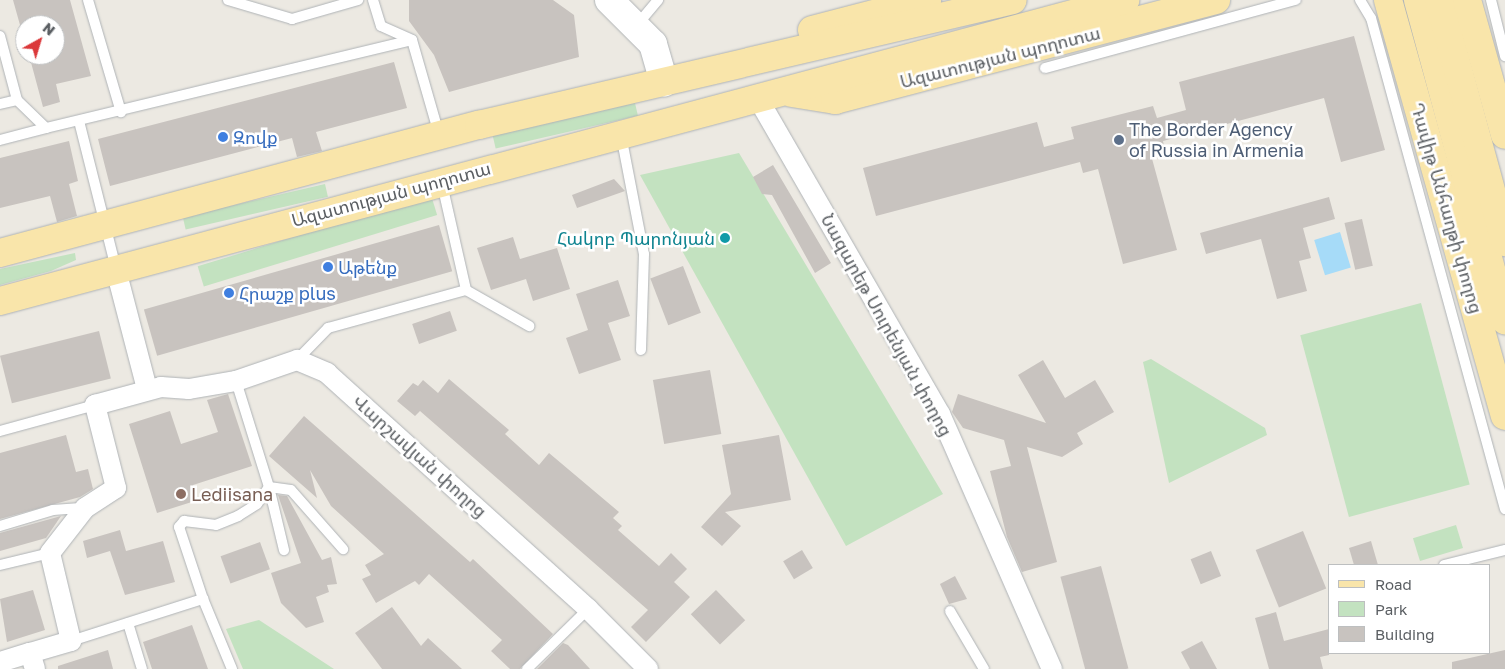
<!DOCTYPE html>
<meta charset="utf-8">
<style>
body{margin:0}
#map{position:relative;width:1505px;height:669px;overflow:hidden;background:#ece9e2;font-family:"Golos Text","Noto Sans Armenian",sans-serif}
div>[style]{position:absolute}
.green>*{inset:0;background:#c3e2c0;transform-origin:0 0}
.water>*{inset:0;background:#a6dbf8;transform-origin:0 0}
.building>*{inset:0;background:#c8c3bf;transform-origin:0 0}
.roads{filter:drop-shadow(0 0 1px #afb3b6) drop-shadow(0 0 1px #afb3b6)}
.lane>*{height:10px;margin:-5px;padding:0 5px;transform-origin:5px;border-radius:5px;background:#fff}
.street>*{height:20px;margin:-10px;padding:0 10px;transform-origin:10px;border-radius:10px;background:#fff}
.secondary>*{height:28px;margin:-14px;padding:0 14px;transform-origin:14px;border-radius:14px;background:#fff}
.primary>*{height:28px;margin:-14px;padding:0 14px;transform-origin:14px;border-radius:14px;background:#f9e5aa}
.dots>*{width:14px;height:14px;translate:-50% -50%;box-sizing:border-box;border:2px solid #fff;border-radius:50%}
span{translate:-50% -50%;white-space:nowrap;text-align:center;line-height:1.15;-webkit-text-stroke:5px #fff;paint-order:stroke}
.street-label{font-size:18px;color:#5a5e62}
.service-label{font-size:18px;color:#4e5e75}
.left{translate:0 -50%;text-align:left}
.shop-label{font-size:18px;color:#366cbe}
.culture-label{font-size:18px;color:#0d838f}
.right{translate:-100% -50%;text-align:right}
.education-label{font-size:18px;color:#785e54}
.legend{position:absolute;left:1328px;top:564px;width:162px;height:90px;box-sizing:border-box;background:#fff;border:1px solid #bdbfc0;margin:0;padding:6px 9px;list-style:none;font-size:15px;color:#5a5e62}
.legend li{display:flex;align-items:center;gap:10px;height:25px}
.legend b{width:25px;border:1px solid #bdbfc0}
.north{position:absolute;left:15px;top:15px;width:50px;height:50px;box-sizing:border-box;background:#fff;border:1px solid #bdbfc0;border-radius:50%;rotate:39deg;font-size:14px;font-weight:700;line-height:20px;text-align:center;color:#5a5e62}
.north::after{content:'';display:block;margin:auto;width:18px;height:22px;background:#db383a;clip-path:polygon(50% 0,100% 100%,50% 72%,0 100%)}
</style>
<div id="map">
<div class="green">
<i style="left:635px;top:103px;width:13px;height:146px;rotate:77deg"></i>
<i style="clip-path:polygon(739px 153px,943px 494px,846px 546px,640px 175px)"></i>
<i style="left:325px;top:184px;width:13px;height:146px;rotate:77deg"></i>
<i style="left:431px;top:195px;width:21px;height:244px;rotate:73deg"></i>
<i style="clip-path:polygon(75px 253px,76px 260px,51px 271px,0 285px,0 269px)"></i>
<i style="left:1421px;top:303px;width:188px;height:125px;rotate:75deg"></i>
<i style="clip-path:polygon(1151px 359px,1265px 428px,1267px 435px,1169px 483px,1143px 362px)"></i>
<i style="left:1456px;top:525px;width:24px;height:45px;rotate:73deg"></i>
<i style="clip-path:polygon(259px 620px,334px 669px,243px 669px,226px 629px)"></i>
</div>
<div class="water">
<i style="left:1340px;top:232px;width:37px;height:27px;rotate:73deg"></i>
</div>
<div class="building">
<i style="clip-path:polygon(13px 0,70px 0,91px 76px,56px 84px,60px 102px,43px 107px,29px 55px,55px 55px,55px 25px,20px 25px)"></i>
<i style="clip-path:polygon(409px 0,553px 0,574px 15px,579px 57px,449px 92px,434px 55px,409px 21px)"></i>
<i style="clip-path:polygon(1354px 36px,1385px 150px,1341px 162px,1324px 98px,1163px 141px,1165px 151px,1151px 155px,1177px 250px,1123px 264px,1098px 169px,1083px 173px,1080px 162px,876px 216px,863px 168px,1037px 122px,1044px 147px,1074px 139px,1071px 127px,1153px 106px,1157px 118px,1186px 110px,1179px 82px)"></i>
<i style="clip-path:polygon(394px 62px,407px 108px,316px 132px,322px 151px,297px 157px,292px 138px,110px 186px,98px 139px)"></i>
<i style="clip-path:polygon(69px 141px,78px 181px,69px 184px,77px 216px,57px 222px,50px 196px,0 208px,0 158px)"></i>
<i style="clip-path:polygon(773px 165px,831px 263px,815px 273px,772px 195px,762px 194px,753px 177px)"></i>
<i style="clip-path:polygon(614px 179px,625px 191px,577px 208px,572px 195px)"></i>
<i style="clip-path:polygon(1329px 197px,1335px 219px,1303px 228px,1311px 258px,1299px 261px,1307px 291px,1277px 299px,1261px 239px,1206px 254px,1200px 233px)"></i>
<i style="left:1362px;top:219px;width:48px;height:18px;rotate:77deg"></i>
<i style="left:439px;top:225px;width:48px;height:307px;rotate:74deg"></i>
<i style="clip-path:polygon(513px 237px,520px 259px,557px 248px,570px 289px,533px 301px,526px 279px,491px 290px,477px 248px)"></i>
<i style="left:683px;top:266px;width:50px;height:35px;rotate:69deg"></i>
<i style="clip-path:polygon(618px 280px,630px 316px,608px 323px,621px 360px,579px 374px,566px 338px,588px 330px,576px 294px)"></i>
<i style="left:450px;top:311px;width:21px;height:40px;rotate:71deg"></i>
<i style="left:99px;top:331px;width:49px;height:102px;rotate:76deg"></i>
<i style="clip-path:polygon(1043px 360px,1065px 398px,1095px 380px,1114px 412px,1077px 433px,1083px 444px,1062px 457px,1027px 447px,1057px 562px,1022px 572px,1007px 537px,990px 471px,1011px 466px,1004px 440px,963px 428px,952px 412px,958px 394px,1046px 423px,1018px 375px)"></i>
<i style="left:710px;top:370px;width:65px;height:58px;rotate:80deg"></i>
<i style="clip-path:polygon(449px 379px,509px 430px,505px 434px,539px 465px,549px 453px,619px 512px,613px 518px,622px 526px,618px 530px,659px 566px,671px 553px,687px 569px,674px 582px,690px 597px,646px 642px,631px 627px,648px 610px,420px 411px,415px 416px,397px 401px,413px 383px,418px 386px,423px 380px,438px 393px)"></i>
<i style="clip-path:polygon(228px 394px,252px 466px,193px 485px,198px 500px,157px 513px,129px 424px,170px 411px,181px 444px,218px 432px,207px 400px)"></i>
<i style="clip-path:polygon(304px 416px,470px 562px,473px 559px,553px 634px,520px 669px,510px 669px,491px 651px,502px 640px,429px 574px,419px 585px,415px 581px,376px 603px,362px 579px,371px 575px,365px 565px,384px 554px,331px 506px,310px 470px,317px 498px,269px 456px)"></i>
<i style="clip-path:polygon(66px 435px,76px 472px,88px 469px,93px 489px,80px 497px,0 519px,0 453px)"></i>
<i style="clip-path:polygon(779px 435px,791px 500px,725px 512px,741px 526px,722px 546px,701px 527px,731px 494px,722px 445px)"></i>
<i style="clip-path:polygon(278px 495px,287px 496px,322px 560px,331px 557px,337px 584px,327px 585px,329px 592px,316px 597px,324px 622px,306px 628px,281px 603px,271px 573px,301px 563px)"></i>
<i style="clip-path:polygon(61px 516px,46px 538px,0 551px,0 533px)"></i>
<i style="clip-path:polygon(120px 530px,126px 551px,163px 541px,175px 582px,125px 595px,110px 551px,87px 558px,83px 541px)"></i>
<i style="left:1303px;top:531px;width:62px;height:51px;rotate:68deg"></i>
<i style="clip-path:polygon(1371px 541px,1378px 565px,1354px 565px,1349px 548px)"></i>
<i style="left:260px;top:542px;width:29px;height:42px;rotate:70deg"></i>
<i style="left:802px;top:550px;width:21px;height:22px;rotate:59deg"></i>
<i style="left:1211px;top:551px;width:27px;height:22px;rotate:68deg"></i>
<i style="left:1101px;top:566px;width:106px;height:42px;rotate:75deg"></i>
<i style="clip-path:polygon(955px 576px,967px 599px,949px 604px,940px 584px)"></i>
<i style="clip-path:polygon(33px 590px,45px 630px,7px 642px,0 599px)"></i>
<i style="left:716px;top:590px;width:42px;height:35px;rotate:46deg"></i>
<i style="clip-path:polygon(392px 607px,421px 646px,428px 638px,462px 669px,382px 669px,355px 633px)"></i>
<i style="clip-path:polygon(1276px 612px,1284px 641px,1329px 629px,1329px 655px,1320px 657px,1323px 669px,1269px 669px,1255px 618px)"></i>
<i style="clip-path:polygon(192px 625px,208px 669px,152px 669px,143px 642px)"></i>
<i style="clip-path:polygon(1202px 641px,1217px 669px,1190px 669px,1181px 652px)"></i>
<i style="clip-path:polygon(563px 643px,568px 645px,590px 669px,537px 669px)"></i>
<i style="clip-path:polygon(108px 650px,113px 669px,58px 669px,58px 666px)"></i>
<i style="clip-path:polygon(1505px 650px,1505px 669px,1452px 669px,1452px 662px)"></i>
</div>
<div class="roads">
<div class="lane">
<i style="left:88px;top:0;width:117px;rotate:73.6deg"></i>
<i style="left:228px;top:0;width:67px;rotate:16.5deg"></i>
<i style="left:292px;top:19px;width:69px;rotate:-16.1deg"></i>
<i style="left:373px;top:0;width:27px;rotate:73deg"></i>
<i style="left:381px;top:26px;width:34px;rotate:24deg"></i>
<i style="left:412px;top:40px;width:98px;rotate:74deg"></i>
<i style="left:1360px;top:0;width:21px;rotate:59deg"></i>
<i style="left:1371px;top:18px;width:509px;rotate:74.74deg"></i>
<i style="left:1491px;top:0;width:58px;rotate:76deg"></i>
<i style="left:637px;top:25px;width:33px;rotate:-50deg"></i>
<i style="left:0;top:36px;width:66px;rotate:75.1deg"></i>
<i style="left:17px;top:100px;width:40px;rotate:44deg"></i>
<i style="left:46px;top:128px;width:376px;rotate:-13.5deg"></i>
<i style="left:1045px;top:68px;width:260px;rotate:-15.2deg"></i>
<i style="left:0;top:104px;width:17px;rotate:-13deg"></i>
<i style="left:79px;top:121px;width:152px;rotate:75.9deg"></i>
<i style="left:621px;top:135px;width:121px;rotate:79.1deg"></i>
<i style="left:644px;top:254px;width:96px;rotate:91.8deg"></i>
<i style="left:0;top:140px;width:48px;rotate:-14.6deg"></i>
<i style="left:442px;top:184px;width:109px;rotate:77.2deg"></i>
<i style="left:297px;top:360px;width:45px;rotate:-45.9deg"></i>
<i style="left:328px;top:328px;width:143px;rotate:-15.4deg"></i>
<i style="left:466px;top:290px;width:73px;rotate:29.7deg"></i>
<i style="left:236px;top:381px;width:111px;rotate:72.7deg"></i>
<i style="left:269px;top:487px;width:22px;rotate:8deg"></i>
<i style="left:291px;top:490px;width:79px;rotate:48.6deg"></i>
<i style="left:0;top:431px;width:98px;rotate:-15.3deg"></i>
<i style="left:269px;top:487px;width:65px;rotate:76.6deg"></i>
<i style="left:0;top:526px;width:55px;rotate:-16.8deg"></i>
<i style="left:53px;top:510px;width:31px;rotate:-4deg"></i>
<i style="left:0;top:565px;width:51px;rotate:-13.5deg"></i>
<i style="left:1444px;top:565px;width:63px;rotate:-13.8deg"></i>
<i style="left:203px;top:599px;width:76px;rotate:-108.4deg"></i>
<i style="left:179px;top:527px;width:8px;rotate:-50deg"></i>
<i style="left:184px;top:521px;width:32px;rotate:7deg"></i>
<i style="left:216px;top:525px;width:24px;rotate:-22deg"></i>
<i style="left:238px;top:516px;width:22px;rotate:-32deg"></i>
<i style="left:257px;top:504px;width:21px;rotate:-55deg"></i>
<i style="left:950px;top:611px;width:67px;rotate:59.6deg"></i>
<i style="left:128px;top:623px;width:48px;rotate:73.1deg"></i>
<i style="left:71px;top:641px;width:139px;rotate:-17.7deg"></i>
<i style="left:203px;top:599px;width:76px;rotate:67.5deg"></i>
<i style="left:527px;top:669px;width:86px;rotate:-44.5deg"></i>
</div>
<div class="street">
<i style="left:757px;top:97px;width:366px;rotate:60deg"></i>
<i style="left:940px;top:414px;width:279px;rotate:66.3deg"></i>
<i style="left:116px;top:270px;width:123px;rotate:75.4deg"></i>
<i style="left:0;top:662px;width:31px;rotate:-17deg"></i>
<i style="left:35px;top:669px;width:17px;rotate:-107deg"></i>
<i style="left:30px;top:653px;width:43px;rotate:-16.3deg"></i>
<i style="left:71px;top:641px;width:90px;rotate:-103.4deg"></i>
<i style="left:50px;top:553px;width:57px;rotate:-52.1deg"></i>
<i style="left:85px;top:508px;width:37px;rotate:-33deg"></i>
<i style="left:116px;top:488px;width:86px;rotate:-104.2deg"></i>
<i style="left:95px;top:405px;width:68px;rotate:-15.3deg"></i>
<i style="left:161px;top:387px;width:28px;rotate:4deg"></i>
<i style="left:189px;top:389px;width:48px;rotate:-9.7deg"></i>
<i style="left:236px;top:381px;width:65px;rotate:-19deg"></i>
<i style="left:297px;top:360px;width:33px;rotate:23deg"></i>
<i style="left:327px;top:373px;width:352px;rotate:42.1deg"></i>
<i style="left:588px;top:609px;width:85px;rotate:45deg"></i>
</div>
<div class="secondary">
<i style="left:609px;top:0;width:62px;rotate:45deg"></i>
<i style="left:653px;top:44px;width:40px;rotate:74deg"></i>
</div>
<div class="primary">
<i style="left:1388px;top:0;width:432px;rotate:74.3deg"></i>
<i style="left:1418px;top:0;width:332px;rotate:74.8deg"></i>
<i style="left:1439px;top:0;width:251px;rotate:74.7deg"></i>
<i style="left:1467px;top:0;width:140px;rotate:74.3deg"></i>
<i style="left:812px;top:30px;width:119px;rotate:-14.6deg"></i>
<i style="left:792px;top:93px;width:44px;rotate:9.2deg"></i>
<i style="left:835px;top:100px;width:394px;rotate:-14.7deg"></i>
<i style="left:0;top:253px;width:496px;rotate:-15deg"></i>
<i style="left:479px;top:125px;width:548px;rotate:-13.17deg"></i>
<i style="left:0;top:301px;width:1165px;rotate:-14.98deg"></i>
</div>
</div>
<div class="dots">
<i style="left:223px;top:137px;background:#3f7fe0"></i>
<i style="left:1119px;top:140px;background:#5c6f8a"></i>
<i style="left:725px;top:238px;background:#0f9aa8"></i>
<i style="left:328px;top:267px;background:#3f7fe0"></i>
<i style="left:229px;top:293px;background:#3f7fe0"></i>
<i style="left:181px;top:494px;background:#8d6e63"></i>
</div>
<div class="street-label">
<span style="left:1000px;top:57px;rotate:-14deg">Ազատության պողոտա</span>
<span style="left:391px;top:194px;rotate:-15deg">Ազատության պողոտա</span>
<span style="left:1447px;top:208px;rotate:74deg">Դավիթ Անհաղթի փողոց</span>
<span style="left:887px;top:325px;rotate:61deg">Նազարեթ Սուրենյան փողոց</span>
<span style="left:420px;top:456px;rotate:42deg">Վարշավյան փողոց</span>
</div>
<div class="service-label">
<span class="left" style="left:1129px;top:140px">The Border Agency<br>of Russia in Armenia</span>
</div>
<div class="shop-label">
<span class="left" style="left:233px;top:137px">Զովք</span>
<span class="left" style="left:338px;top:267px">Աթենք</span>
<span class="left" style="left:239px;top:293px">Հրաշք plus</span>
</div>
<div class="culture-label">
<span class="right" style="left:715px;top:238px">Հակոբ Պարոնյան</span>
</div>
<div class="education-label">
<span class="left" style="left:191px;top:494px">Lediisana</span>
</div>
<ul class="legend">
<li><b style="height:6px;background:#f9e5aa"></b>Road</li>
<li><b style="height:14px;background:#c3e2c0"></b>Park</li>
<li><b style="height:14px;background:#c8c3bf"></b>Building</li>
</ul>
<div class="north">N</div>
</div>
